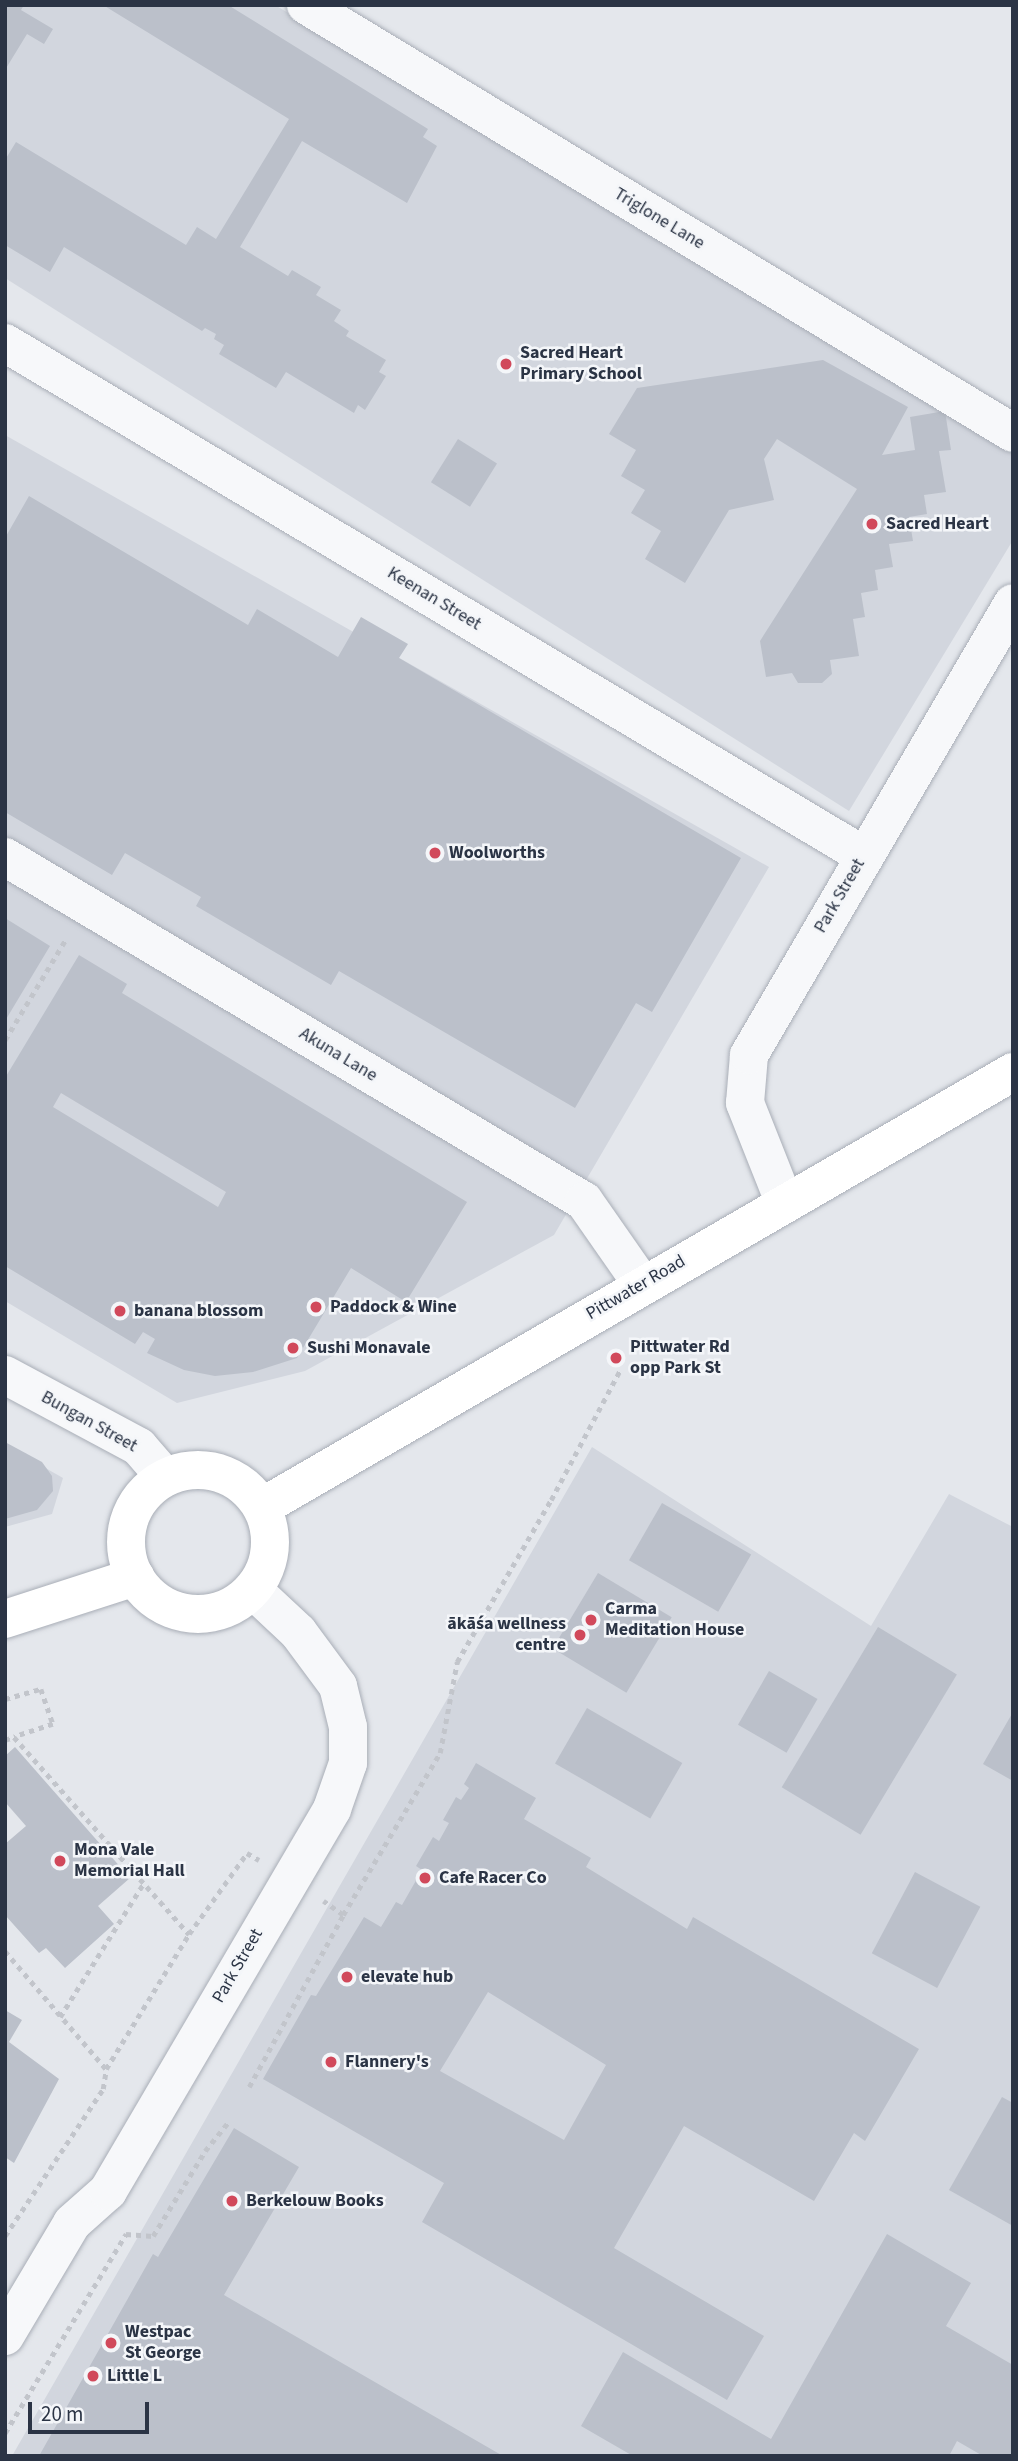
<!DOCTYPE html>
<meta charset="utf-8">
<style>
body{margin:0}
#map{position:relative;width:1018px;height:2461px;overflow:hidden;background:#e4e7ec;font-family:"Source Sans 3",sans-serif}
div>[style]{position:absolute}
.built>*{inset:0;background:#d2d6de}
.building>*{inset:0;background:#bbc0ca;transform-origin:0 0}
.path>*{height:4.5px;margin-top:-2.25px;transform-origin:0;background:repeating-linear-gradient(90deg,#c2c5cb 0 5px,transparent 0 10px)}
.roads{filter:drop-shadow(0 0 2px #a9aeb7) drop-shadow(0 0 2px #a9aeb7)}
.minor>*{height:38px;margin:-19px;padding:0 19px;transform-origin:19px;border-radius:19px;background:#f7f8fa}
.major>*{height:38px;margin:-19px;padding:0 19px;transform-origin:19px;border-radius:19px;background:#fff}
.major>.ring{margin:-19px;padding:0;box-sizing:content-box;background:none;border:38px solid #fff;border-radius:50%}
.dots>*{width:19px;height:19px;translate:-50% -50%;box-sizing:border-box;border:4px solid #f4f6f9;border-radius:50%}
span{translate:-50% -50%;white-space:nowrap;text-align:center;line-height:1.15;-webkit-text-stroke:5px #f4f6f9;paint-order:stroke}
.street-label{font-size:18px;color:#2b3445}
.poi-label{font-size:18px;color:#2b3445;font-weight:700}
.left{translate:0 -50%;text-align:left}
.right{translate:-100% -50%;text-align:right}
.frame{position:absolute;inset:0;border:7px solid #2b3445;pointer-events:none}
.scale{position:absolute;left:28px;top:2402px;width:121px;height:32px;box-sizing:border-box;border:4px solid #2b3445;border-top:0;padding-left:9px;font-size:21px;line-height:24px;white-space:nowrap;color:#2b3445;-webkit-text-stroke:5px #f4f6f9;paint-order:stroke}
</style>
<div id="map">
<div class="built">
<i style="clip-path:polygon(5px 5px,275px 5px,1013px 450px,1013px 540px,849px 811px,5px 278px)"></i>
<i style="clip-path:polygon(5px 435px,769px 867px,554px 1235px,305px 1371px,177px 1403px,5px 1301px)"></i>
<i style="clip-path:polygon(5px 1445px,63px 1478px,52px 1514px,5px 1527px)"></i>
<i style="clip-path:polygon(592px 1447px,871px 1626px,949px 1494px,1013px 1527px,1013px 2456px,12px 2456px)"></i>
</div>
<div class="building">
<i style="clip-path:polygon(5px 5px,24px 5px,21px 10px,53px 29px,44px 44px,27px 34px,5px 70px)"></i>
<i style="clip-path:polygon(103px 5px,228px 5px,428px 129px,423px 137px,437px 146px,407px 203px,302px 141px,240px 247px,288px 276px,292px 270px,321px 287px,316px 295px,341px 310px,334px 321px,349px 331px,346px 336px,386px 360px,379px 372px,386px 376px,365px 410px,358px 405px,354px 413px,286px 372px,276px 388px,219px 354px,224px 345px,214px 339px,216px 334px,205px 328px,202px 331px,64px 247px,50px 272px,5px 245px,5px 160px,16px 142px,186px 245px,197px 227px,216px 239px,289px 119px)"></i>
<i style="clip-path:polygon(823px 360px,908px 407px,882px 455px,915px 450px,910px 417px,945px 411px,951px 450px,939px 451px,946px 492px,924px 495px,927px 514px,909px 517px,913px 541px,889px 544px,893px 567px,875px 570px,878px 590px,861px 593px,865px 617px,853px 619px,859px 656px,830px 660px,832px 674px,822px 683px,798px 683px,792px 673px,766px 677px,760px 641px,857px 489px,777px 439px,764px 459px,774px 500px,729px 510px,685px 583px,645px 559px,661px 531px,631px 513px,645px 490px,621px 476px,636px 450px,609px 434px,637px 388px)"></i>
<i style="left:458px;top:439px;width:46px;height:51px;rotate:32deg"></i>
<i style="clip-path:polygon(29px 496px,248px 625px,257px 609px,338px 657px,361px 617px,408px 644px,399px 658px,741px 858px,652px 1012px,636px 1003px,575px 1108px,339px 971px,331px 985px,196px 906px,201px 897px,125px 853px,112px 875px,5px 812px,5px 538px)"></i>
<i style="clip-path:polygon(5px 918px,50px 946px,5px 1021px)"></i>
<i style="clip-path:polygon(evenodd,79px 955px,127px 984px,122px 993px,467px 1202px,406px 1302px,351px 1268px,297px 1358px,253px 1372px,215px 1376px,184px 1370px,147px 1353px,155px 1339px,143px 1332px,135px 1344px,5px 1266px,5px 1078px,79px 955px,61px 1093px,226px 1192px,218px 1207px,53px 1107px,61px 1093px)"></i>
<i style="clip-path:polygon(5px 1442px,42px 1462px,52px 1476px,53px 1491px,37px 1510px,5px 1519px)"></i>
<i style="left:662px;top:1503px;width:103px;height:66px;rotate:30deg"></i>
<i style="left:598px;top:1573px;width:86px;height:88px;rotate:31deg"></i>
<i style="left:878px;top:1627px;width:92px;height:187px;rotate:31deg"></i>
<i style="left:769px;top:1671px;width:56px;height:62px;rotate:30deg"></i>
<i style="left:587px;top:1708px;width:110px;height:64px;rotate:30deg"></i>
<i style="clip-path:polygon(1013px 1712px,1013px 1781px,983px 1764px)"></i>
<i style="clip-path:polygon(15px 1747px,130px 1878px,98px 1906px,114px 1924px,65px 1968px,46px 1948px,39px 1953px,5px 1915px,5px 1844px,26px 1826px,5px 1802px,5px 1756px)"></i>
<i style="clip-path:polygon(evenodd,476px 1763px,536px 1798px,524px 1819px,591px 1858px,586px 1867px,687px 1929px,693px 1917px,919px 2049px,865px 2141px,854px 2133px,814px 2201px,684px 2126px,614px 2248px,764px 2336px,727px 2400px,422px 2222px,444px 2183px,263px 2079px,311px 1995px,316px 1996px,364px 1917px,381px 1927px,396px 1902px,402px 1905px,422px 1870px,416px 1866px,433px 1837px,439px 1841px,449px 1823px,443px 1820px,456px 1797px,461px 1800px,469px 1788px,464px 1784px,476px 1763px,488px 1992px,606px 2065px,564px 2140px,440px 2071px,488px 1992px)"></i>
<i style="left:915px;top:1872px;width:74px;height:92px;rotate:28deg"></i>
<i style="clip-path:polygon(5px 2010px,22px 2020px,9px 2042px,59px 2079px,14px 2163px,5px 2157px)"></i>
<i style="clip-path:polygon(1002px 2097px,1013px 2103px,1013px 2226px,949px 2190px)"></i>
<i style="clip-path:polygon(234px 2128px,299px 2167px,224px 2295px,503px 2456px,39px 2456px,153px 2254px,158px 2257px)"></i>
<i style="clip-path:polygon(887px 2234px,971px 2283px,946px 2326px,1013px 2365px,1013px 2456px,983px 2456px,957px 2441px,949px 2456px,633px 2456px,581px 2426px,623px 2352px,771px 2439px)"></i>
</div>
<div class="path">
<i style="left:5px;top:1040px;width:118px;rotate:-58.9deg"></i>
<i style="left:5px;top:1699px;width:37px;rotate:-16deg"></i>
<i style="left:41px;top:1689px;width:37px;rotate:71deg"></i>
<i style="left:53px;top:1724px;width:41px;rotate:161.6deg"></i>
<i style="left:14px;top:1737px;width:264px;rotate:48.4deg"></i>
<i style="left:5px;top:1740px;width:9px;rotate:-18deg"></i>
<i style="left:343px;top:1915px;width:189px;rotate:-59.1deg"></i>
<i style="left:440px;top:1753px;width:93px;rotate:-79.4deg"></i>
<i style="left:457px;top:1662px;width:187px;rotate:-59.9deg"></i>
<i style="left:551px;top:1500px;width:147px;rotate:-62deg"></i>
<i style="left:5px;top:1951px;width:155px;rotate:49.4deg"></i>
<i style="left:60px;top:2017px;width:157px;rotate:-58deg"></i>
<i style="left:249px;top:2087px;width:196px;rotate:-61.3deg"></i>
<i style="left:343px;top:1915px;width:24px;rotate:-145deg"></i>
<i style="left:5px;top:2236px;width:177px;rotate:-56.3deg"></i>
<i style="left:103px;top:2089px;width:20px;rotate:-81deg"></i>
<i style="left:106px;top:2069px;width:158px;rotate:-58.4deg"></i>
<i style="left:189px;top:1934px;width:100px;rotate:-54.4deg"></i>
<i style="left:247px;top:1853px;width:14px;rotate:30deg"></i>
<i style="left:5px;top:2433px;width:233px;rotate:-58.7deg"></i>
<i style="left:126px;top:2234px;width:27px;rotate:4deg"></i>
<i style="left:153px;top:2236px;width:100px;rotate:-58.5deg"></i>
<i style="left:205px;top:2151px;width:36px;rotate:-51deg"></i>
</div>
<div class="roads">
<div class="minor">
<i style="left:306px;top:5px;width:826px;rotate:31.19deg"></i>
<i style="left:5px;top:343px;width:999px;rotate:30.83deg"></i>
<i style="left:5px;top:857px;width:673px;rotate:30.72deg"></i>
<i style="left:584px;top:1201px;width:101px;rotate:55.1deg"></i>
<i style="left:785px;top:1204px;width:109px;rotate:-111.6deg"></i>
<i style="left:745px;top:1103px;width:48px;rotate:-85.2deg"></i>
<i style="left:749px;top:1055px;width:523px;rotate:-59.71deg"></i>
<i style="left:5px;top:1375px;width:152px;rotate:28.2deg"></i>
<i style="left:139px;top:1447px;width:40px;rotate:49deg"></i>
<i style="left:5px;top:2336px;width:131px;rotate:-59.3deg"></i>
<i style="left:72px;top:2223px;width:48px;rotate:-41.6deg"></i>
<i style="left:108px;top:2191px;width:443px;rotate:-59.6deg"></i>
<i style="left:332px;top:1809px;width:49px;rotate:-70.8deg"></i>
<i style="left:348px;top:1763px;width:36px;rotate:-90deg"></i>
<i style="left:348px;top:1727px;width:42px;rotate:-103.7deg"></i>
<i style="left:338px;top:1686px;width:67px;rotate:-126.5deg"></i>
<i style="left:298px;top:1632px;width:62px;rotate:-137deg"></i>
</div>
<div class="major">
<i class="ring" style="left:126px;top:1470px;width:106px;height:106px"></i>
<i style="left:262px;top:1507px;width:868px;rotate:-30.08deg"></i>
<i style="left:5px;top:1619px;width:137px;rotate:-17.9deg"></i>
</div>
</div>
<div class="dots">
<i style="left:506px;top:364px;background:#d1495b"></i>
<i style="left:872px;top:524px;background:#d1495b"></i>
<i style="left:435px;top:853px;background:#d1495b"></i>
<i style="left:316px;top:1307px;background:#d1495b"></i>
<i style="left:120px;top:1311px;background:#d1495b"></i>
<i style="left:293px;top:1348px;background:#d1495b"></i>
<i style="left:616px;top:1358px;background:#d1495b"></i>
<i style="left:591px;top:1620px;background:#d1495b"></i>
<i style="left:580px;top:1635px;background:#d1495b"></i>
<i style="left:60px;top:1861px;background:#d1495b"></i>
<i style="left:425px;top:1878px;background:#d1495b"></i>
<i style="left:347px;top:1977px;background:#d1495b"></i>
<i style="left:331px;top:2062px;background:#d1495b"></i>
<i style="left:232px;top:2201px;background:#d1495b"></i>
<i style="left:111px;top:2343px;background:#d1495b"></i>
<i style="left:93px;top:2376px;background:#d1495b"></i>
</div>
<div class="street-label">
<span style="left:659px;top:219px;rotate:31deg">Triglone Lane</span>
<span style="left:434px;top:599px;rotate:31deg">Keenan Street</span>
<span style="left:840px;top:896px;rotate:-60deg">Park Street</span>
<span style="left:338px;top:1055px;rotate:31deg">Akuna Lane</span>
<span style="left:636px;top:1288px;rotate:-30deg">Pittwater Road</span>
<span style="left:89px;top:1422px;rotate:29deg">Bungan Street</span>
<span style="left:238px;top:1966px;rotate:-60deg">Park Street</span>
</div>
<div class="poi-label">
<span class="left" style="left:520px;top:364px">Sacred Heart<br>Primary School</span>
<span class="left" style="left:886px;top:524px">Sacred Heart</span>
<span class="left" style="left:449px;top:853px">Woolworths</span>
<span class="left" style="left:330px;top:1307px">Paddock &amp; Wine</span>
<span class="left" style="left:134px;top:1311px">banana blossom</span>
<span class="left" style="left:307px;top:1348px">Sushi Monavale</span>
<span class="left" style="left:630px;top:1358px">Pittwater Rd<br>opp Park St</span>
<span class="left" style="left:605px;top:1620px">Carma<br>Meditation House</span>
<span class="right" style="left:566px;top:1635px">ākāśa wellness<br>centre</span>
<span class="left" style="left:74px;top:1861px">Mona Vale<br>Memorial Hall</span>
<span class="left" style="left:439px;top:1878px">Cafe Racer Co</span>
<span class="left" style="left:361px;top:1977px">elevate hub</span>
<span class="left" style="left:345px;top:2062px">Flannery's</span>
<span class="left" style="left:246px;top:2201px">Berkelouw Books</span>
<span class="left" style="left:125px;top:2343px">Westpac<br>St George</span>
<span class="left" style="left:107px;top:2376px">Little L</span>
</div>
<div class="frame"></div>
<div class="scale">20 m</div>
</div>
